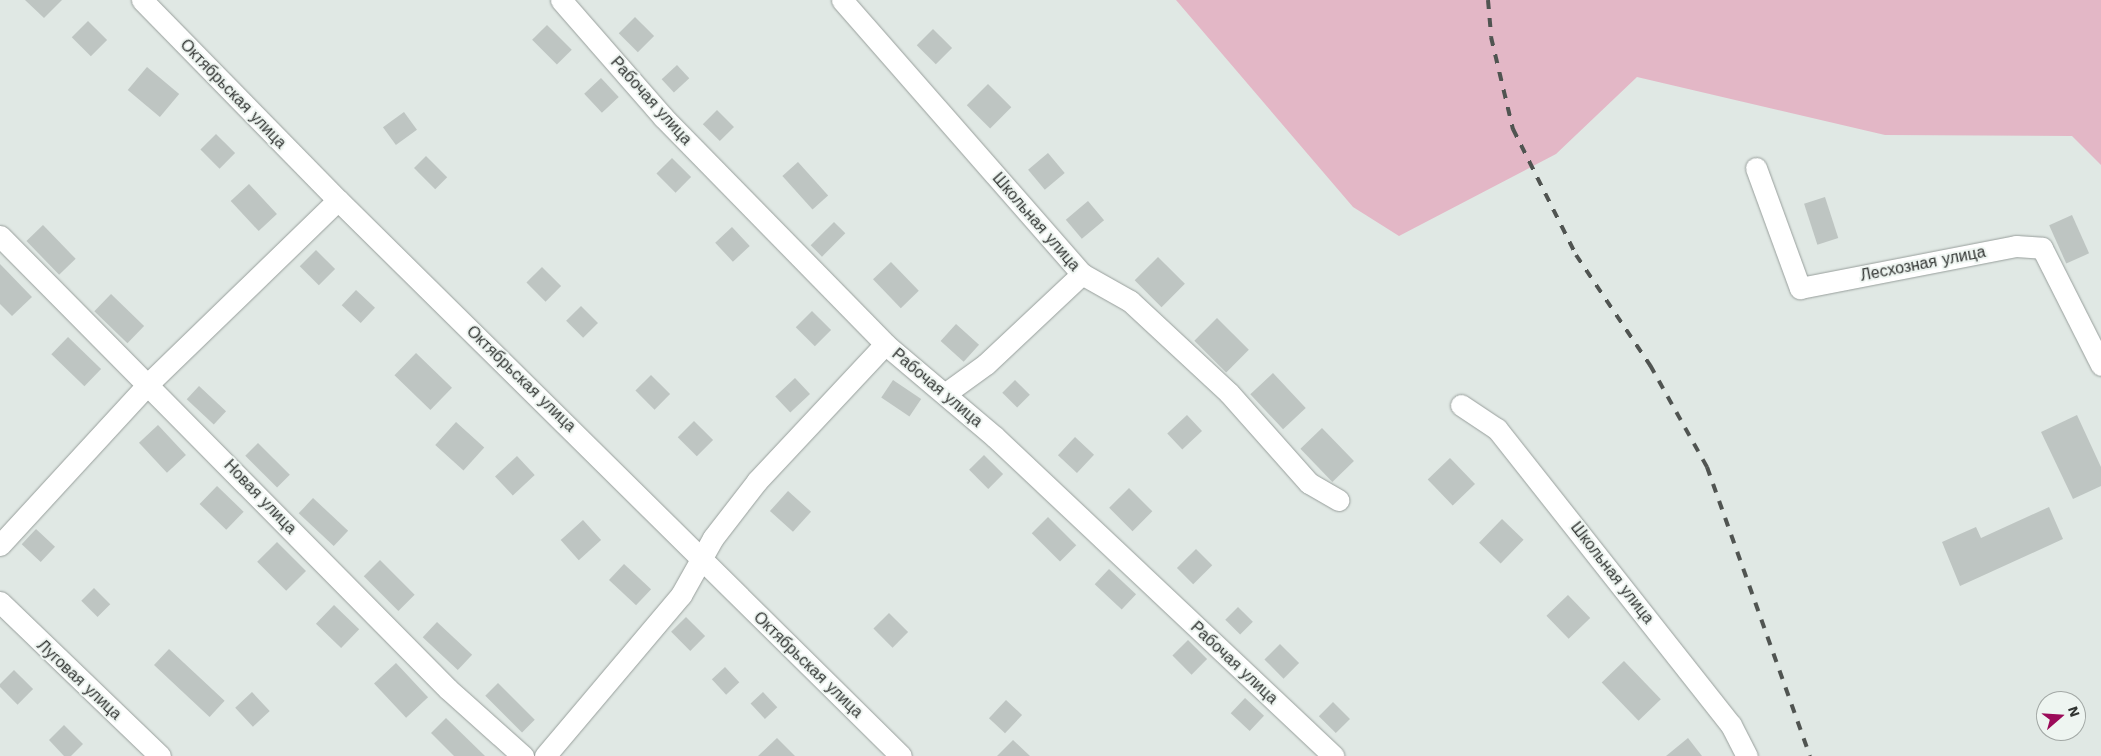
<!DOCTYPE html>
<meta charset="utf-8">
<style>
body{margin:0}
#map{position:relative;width:2101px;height:756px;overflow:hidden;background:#e0e8e4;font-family:"Work Sans",sans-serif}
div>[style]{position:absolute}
.green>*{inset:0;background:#e3b7c6}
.building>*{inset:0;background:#bec5c2;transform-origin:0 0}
.roads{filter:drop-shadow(0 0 1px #979e9b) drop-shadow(0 0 1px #979e9b)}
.minor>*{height:21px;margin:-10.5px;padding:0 10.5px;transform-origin:10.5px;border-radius:10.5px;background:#fff}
.rail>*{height:4px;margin-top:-2px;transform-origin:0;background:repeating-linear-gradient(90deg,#505451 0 9px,transparent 0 18px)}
span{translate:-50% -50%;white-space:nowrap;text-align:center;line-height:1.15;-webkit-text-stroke:4px #eef5f1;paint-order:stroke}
.street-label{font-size:16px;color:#313432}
.north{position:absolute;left:2036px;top:691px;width:50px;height:50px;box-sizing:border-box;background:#eef5f1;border:1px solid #a2a8a5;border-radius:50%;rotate:71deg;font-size:14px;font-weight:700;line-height:20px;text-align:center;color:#313432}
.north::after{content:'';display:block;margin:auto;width:18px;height:22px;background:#9b0b59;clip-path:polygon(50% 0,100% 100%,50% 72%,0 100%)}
</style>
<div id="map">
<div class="green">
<i style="clip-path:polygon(1176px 0,2101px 0,2101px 165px,2072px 136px,1885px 135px,1637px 77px,1556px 154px,1399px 236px,1353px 207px)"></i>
</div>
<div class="building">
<i style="clip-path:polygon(25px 0,62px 0,44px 18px)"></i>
<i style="left:635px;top:17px;width:27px;height:23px;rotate:45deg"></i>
<i style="left:88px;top:21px;width:27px;height:23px;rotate:45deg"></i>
<i style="left:547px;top:25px;width:35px;height:21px;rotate:45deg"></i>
<i style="left:933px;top:29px;width:27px;height:23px;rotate:45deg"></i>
<i style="left:677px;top:65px;width:18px;height:21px;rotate:47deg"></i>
<i style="left:147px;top:67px;width:42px;height:30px;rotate:40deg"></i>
<i style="left:601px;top:78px;width:26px;height:23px;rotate:47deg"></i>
<i style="left:988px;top:84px;width:33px;height:30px;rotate:45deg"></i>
<i style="left:717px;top:110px;width:24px;height:20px;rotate:45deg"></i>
<i style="left:404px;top:112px;width:22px;height:26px;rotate:54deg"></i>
<i style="left:216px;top:134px;width:27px;height:22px;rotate:45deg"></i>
<i style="left:1048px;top:153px;width:26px;height:26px;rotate:50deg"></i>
<i style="left:426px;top:156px;width:30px;height:17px;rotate:45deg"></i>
<i style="left:672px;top:158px;width:27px;height:22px;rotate:45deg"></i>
<i style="left:798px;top:162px;width:45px;height:21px;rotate:48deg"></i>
<i style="left:249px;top:184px;width:41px;height:25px;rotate:47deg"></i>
<i style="left:1825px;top:197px;width:43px;height:22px;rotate:72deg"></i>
<i style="left:1088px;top:201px;width:25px;height:29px;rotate:50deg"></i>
<i style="left:2072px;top:215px;width:42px;height:25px;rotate:66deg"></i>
<i style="left:834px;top:222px;width:16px;height:33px;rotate:45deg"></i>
<i style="left:43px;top:225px;width:47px;height:23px;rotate:46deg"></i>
<i style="left:732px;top:227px;width:26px;height:23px;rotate:47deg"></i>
<i style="left:316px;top:250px;width:27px;height:23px;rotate:45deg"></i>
<i style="left:1158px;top:257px;width:38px;height:33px;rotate:45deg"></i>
<i style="left:891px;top:262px;width:40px;height:25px;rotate:46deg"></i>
<i style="clip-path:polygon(0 264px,32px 297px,12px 316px,0 304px)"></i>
<i style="left:542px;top:267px;width:27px;height:22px;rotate:45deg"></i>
<i style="left:356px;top:290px;width:26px;height:21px;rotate:43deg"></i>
<i style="left:111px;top:294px;width:46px;height:24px;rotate:44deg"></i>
<i style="left:581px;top:306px;width:24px;height:21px;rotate:45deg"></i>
<i style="left:812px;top:311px;width:27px;height:23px;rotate:45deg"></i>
<i style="left:1217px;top:318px;width:45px;height:32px;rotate:45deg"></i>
<i style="left:956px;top:324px;width:31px;height:23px;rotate:42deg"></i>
<i style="left:68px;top:337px;width:46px;height:24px;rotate:44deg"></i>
<i style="left:416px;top:353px;width:50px;height:31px;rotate:44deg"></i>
<i style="left:1273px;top:373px;width:48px;height:31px;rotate:47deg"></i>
<i style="left:651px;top:375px;width:27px;height:22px;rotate:45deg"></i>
<i style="left:795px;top:378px;width:22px;height:27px;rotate:47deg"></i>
<i style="left:893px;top:380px;width:34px;height:21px;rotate:34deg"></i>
<i style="left:1015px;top:380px;width:21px;height:18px;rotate:45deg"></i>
<i style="left:199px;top:386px;width:37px;height:18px;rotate:43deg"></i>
<i style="left:1187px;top:415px;width:22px;height:27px;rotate:47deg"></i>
<i style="clip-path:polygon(2077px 415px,2101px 467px,2101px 486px,2073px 499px,2041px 432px)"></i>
<i style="left:694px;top:421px;width:27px;height:23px;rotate:45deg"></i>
<i style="left:456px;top:422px;width:38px;height:31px;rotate:42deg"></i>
<i style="left:158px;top:425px;width:41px;height:26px;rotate:47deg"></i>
<i style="left:1322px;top:428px;width:46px;height:30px;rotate:46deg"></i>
<i style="left:1075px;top:437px;width:26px;height:25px;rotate:43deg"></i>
<i style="left:258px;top:443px;width:45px;height:18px;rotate:45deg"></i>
<i style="left:984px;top:455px;width:27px;height:21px;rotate:45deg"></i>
<i style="left:517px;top:456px;width:26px;height:30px;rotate:47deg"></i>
<i style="left:1450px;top:458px;width:36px;height:31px;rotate:46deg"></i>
<i style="left:217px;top:486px;width:37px;height:25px;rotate:44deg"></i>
<i style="left:1129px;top:488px;width:33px;height:28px;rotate:45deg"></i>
<i style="left:788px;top:491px;width:31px;height:27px;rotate:42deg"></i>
<i style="left:313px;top:498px;width:48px;height:21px;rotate:43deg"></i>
<i style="clip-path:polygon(2049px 507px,2063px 539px,1960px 586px,1942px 542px,1976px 527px,1981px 538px)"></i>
<i style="left:1048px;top:517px;width:40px;height:23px;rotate:45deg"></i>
<i style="left:1502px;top:519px;width:30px;height:33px;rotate:44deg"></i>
<i style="left:583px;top:520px;width:27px;height:30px;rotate:48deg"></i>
<i style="left:36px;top:529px;width:26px;height:21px;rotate:43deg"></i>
<i style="left:277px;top:542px;width:41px;height:28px;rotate:45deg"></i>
<i style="left:1196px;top:549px;width:23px;height:27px;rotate:45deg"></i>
<i style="left:380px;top:560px;width:49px;height:23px;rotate:45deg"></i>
<i style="left:624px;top:564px;width:37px;height:22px;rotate:43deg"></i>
<i style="left:1109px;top:569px;width:37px;height:21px;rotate:43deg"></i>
<i style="left:94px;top:588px;width:23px;height:18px;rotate:45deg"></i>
<i style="left:1568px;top:595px;width:32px;height:30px;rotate:46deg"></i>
<i style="left:334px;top:605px;width:35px;height:26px;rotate:44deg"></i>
<i style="left:1238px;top:607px;width:21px;height:18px;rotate:45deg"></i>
<i style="left:889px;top:613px;width:27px;height:22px;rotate:45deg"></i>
<i style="left:686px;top:617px;width:27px;height:21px;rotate:45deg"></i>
<i style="left:437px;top:622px;width:48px;height:21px;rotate:43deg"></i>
<i style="left:1188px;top:640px;width:27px;height:22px;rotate:45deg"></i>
<i style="left:1280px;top:644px;width:27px;height:22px;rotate:45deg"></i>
<i style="left:169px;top:649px;width:76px;height:22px;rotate:43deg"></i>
<i style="left:1624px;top:661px;width:53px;height:31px;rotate:46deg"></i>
<i style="left:396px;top:663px;width:47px;height:30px;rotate:47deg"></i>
<i style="left:725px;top:667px;width:21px;height:18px;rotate:47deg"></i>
<i style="left:14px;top:670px;width:27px;height:22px;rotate:45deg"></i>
<i style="left:498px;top:683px;width:52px;height:18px;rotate:45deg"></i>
<i style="left:252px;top:692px;width:26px;height:23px;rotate:47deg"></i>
<i style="left:763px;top:692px;width:21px;height:17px;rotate:47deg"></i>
<i style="left:1245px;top:698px;width:26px;height:21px;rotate:43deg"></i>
<i style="left:1006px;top:700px;width:22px;height:25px;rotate:43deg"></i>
<i style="left:1333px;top:702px;width:24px;height:20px;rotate:45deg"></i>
<i style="clip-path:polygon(446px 718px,485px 756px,454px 756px,431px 733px)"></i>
<i style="clip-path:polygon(64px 725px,83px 744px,71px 756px,64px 756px,49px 740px)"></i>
<i style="clip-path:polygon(777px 738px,795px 756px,758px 756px)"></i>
<i style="clip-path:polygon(1688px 738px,1702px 756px,1666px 756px)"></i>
<i style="clip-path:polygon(1013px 740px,1030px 756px,997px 756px)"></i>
</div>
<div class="roads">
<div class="minor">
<i style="left:142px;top:0;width:280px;rotate:45.6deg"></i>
<i style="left:338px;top:200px;width:791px;rotate:44.64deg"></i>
<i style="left:561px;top:0;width:155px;rotate:48.9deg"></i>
<i style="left:663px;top:117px;width:318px;rotate:45.6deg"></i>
<i style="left:885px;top:344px;width:144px;rotate:40.2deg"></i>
<i style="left:995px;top:437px;width:465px;rotate:43.3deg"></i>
<i style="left:842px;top:0;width:364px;rotate:48.8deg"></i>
<i style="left:1082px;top:274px;width:55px;rotate:29.4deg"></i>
<i style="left:1130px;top:301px;width:135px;rotate:42.9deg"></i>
<i style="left:1229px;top:393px;width:120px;rotate:48.4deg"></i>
<i style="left:1309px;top:483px;width:34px;rotate:30deg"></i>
<i style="left:1756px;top:168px;width:128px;rotate:69.9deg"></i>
<i style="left:1800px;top:288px;width:220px;rotate:-11deg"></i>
<i style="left:2016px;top:246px;width:26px;rotate:4deg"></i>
<i style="left:2042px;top:248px;width:131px;rotate:63.2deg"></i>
<i style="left:0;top:236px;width:637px;rotate:45.32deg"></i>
<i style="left:448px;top:689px;width:101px;rotate:41.8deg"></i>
<i style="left:946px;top:393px;width:49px;rotate:-35.9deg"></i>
<i style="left:986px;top:364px;width:132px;rotate:-43.2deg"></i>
<i style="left:1461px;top:405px;width:43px;rotate:33.7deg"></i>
<i style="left:1497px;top:429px;width:377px;rotate:51.7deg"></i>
<i style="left:1731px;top:725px;width:35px;rotate:63deg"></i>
<i style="left:0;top:545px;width:220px;rotate:-47.4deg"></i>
<i style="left:149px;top:383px;width:263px;rotate:-44.1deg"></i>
<i style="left:0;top:602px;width:222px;rotate:43.9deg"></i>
<i style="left:545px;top:756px;width:211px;rotate:-49.8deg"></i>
<i style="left:681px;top:595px;width:65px;rotate:-60.7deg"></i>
<i style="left:713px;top:538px;width:72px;rotate:-52.3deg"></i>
<i style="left:757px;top:481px;width:187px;rotate:-46.9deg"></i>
</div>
</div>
<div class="rail">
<i style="left:1488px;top:0;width:37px;rotate:85deg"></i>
<i style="left:1491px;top:37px;width:95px;rotate:76.6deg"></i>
<i style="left:1513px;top:129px;width:141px;rotate:63.4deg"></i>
<i style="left:1576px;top:255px;width:133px;rotate:56.1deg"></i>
<i style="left:1650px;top:365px;width:117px;rotate:60.8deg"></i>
<i style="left:1707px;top:467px;width:307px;rotate:70.4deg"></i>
</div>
<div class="street-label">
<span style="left:233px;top:94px;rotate:46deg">Октябрьская улица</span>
<span style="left:651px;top:101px;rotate:48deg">Рабочая улица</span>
<span style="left:1036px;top:222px;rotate:49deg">Школьная улица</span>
<span style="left:1923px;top:264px;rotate:-11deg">Лесхозная улица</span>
<span style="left:521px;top:379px;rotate:44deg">Октябрьская улица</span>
<span style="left:937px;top:388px;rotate:40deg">Рабочая улица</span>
<span style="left:260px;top:497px;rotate:46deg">Новая улица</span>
<span style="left:1612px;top:573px;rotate:52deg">Школьная улица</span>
<span style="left:1234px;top:663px;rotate:43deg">Рабочая улица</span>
<span style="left:808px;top:665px;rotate:44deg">Октябрьская улица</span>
<span style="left:79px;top:680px;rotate:43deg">Луговая улица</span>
</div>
<div class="north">N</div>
</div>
